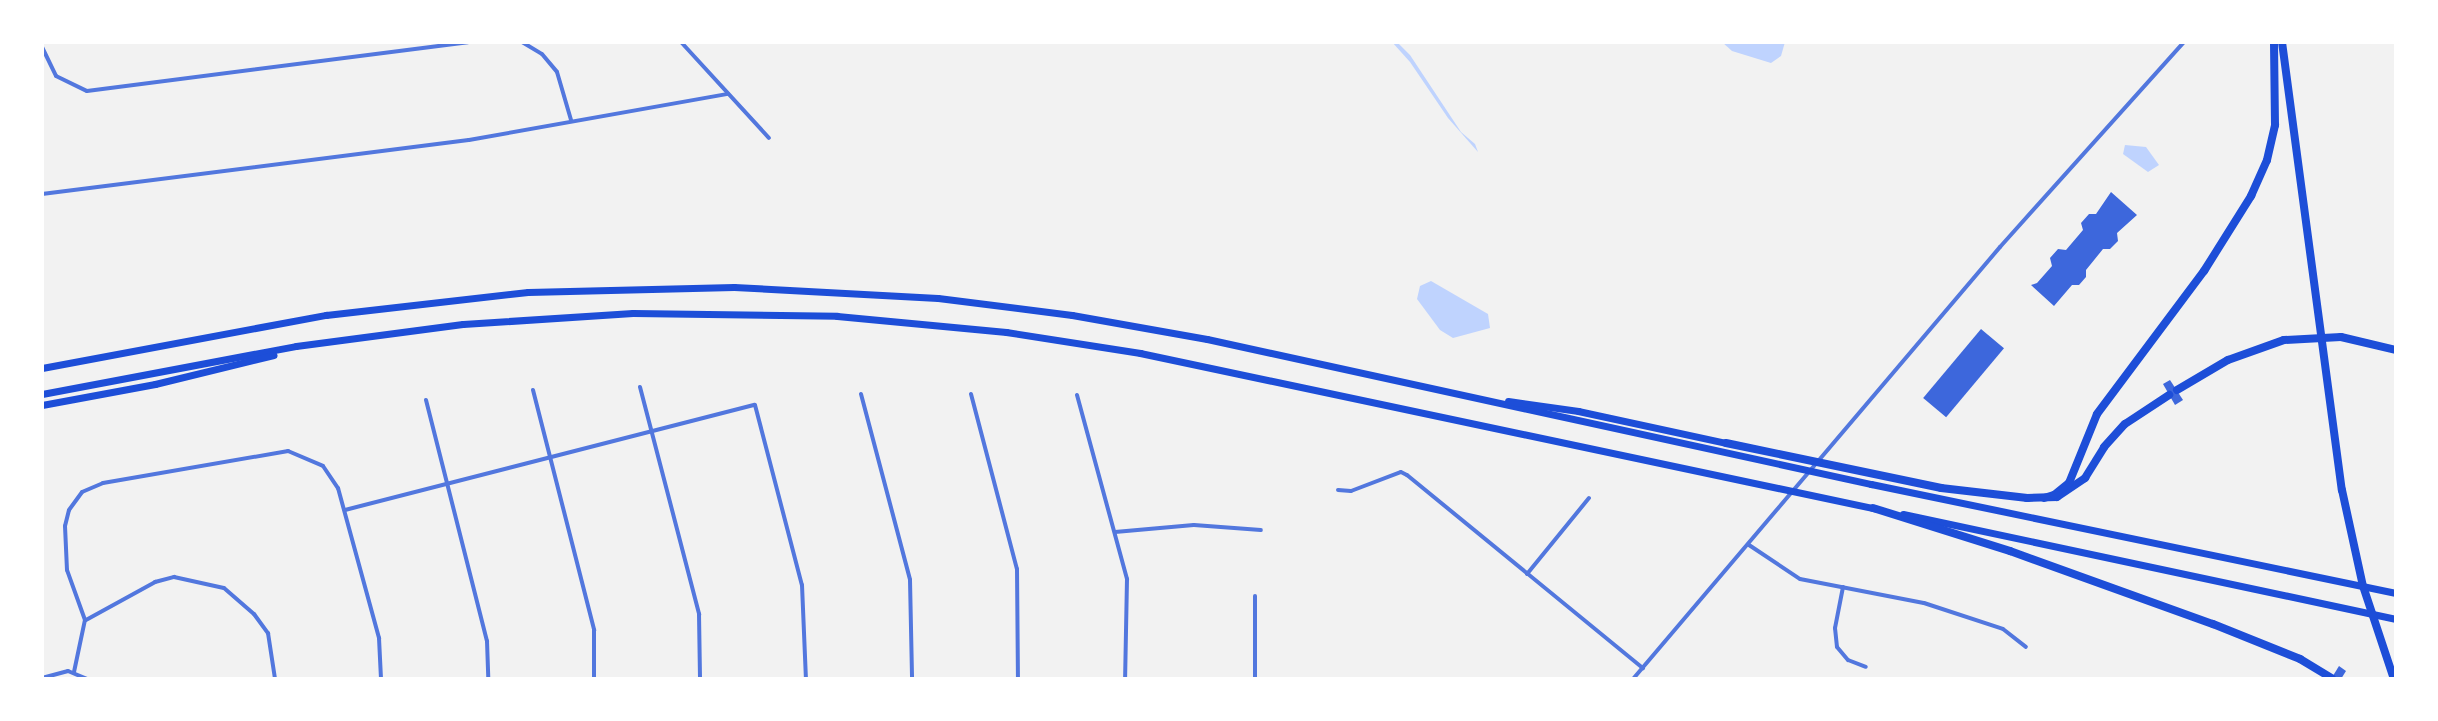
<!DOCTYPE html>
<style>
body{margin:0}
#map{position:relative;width:2438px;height:721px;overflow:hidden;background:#f2f2f2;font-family:Arial,sans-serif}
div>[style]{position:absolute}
.water>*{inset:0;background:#bfd3fe}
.building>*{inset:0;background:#3d67dc;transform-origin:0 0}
.minor>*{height:4px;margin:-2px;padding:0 2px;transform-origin:2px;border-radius:2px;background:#5277de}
.trunk>*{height:7px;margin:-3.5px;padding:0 3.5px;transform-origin:3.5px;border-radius:3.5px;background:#1d4ed8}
.motorway>*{height:8px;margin:-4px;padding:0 4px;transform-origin:4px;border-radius:4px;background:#1d4ed8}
span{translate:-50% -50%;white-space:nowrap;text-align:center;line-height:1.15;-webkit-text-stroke:4.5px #fff;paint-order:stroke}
.frame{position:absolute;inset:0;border:44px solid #fff;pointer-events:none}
</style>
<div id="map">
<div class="water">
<i style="clip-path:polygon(1392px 42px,1397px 42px,1410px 55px,1461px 132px,1475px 144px,1478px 152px,1448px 118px,1410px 62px)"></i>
<i style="clip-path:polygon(1722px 42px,1785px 42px,1781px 56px,1771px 63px,1732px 51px)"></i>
<i style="clip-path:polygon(2125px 145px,2146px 147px,2159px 165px,2148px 172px,2123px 154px)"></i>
<i style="clip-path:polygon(1431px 281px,1488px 314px,1490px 328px,1453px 338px,1440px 330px,1417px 299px,1420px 286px)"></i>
</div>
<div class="building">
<i style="clip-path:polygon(2111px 192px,2137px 215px,2117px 233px,2118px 241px,2110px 249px,2103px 249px,2086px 270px,2086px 277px,2079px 285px,2072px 285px,2054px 306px,2031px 285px,2037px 283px,2052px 266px,2050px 258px,2058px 249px,2066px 250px,2083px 230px,2081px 223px,2089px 214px,2096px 214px)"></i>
<i style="left:1981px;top:329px;width:30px;height:90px;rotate:40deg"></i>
<i style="clip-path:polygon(2170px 380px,2183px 400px,2175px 405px,2163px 384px)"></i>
<i style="clip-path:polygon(2339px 666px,2346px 671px,2341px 679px,2331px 679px)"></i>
</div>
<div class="minor">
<i style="left:522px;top:42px;width:23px;rotate:31deg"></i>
<i style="left:542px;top:54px;width:23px;rotate:50deg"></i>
<i style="left:557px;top:72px;width:50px;rotate:73.7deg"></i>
<i style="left:681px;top:42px;width:130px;rotate:47.5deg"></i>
<i style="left:42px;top:47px;width:32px;rotate:64deg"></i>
<i style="left:56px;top:76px;width:34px;rotate:26deg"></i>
<i style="left:87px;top:91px;width:384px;rotate:-7.3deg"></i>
<i style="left:42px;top:194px;width:430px;rotate:-7.2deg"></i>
<i style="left:469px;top:140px;width:263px;rotate:-10.1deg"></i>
<i style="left:640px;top:387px;width:235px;rotate:75.4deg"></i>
<i style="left:699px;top:614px;width:65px;rotate:89.1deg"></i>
<i style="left:533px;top:390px;width:248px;rotate:75.7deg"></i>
<i style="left:594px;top:630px;width:49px;rotate:90deg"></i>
<i style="left:861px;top:394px;width:192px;rotate:75.2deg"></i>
<i style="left:910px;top:580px;width:99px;rotate:88.8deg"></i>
<i style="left:971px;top:394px;width:181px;rotate:75.3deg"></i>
<i style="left:1017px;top:569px;width:110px;rotate:89.5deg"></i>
<i style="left:1077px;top:395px;width:191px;rotate:74.8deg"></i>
<i style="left:1127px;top:579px;width:100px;rotate:91.1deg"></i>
<i style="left:426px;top:400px;width:249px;rotate:75.8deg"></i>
<i style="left:487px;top:641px;width:38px;rotate:88deg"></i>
<i style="left:1338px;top:490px;width:13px;rotate:4deg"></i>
<i style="left:1351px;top:491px;width:53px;rotate:-20.8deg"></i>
<i style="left:1401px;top:472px;width:7px;rotate:27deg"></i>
<i style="left:1407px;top:475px;width:305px;rotate:39.3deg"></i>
<i style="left:345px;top:510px;width:423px;rotate:-14.4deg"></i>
<i style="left:755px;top:405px;width:186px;rotate:75.4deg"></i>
<i style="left:802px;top:585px;width:94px;rotate:87.6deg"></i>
<i style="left:1115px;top:532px;width:79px;rotate:-5.1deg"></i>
<i style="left:1194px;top:525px;width:67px;rotate:4.3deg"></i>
<i style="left:1749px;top:545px;width:61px;rotate:33.7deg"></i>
<i style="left:1800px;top:579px;width:126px;rotate:11deg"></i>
<i style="left:1924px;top:603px;width:83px;rotate:18.2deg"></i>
<i style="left:2003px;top:629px;width:29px;rotate:38deg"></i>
<i style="left:1527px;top:574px;width:98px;rotate:-50.8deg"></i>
<i style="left:1843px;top:587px;width:42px;rotate:101deg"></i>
<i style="left:1835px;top:628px;width:19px;rotate:84deg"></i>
<i style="left:1837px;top:647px;width:17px;rotate:50deg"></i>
<i style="left:1848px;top:660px;width:19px;rotate:21deg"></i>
<i style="left:1255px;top:596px;width:83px;rotate:90deg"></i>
<i style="left:86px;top:620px;width:79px;rotate:-28.8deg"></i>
<i style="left:155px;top:582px;width:20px;rotate:-15deg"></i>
<i style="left:174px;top:577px;width:51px;rotate:12.4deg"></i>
<i style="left:224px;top:588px;width:40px;rotate:41deg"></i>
<i style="left:254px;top:614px;width:24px;rotate:54deg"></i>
<i style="left:268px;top:633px;width:47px;rotate:81.3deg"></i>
<i style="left:74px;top:672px;width:53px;rotate:-78.1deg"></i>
<i style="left:85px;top:620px;width:53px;rotate:-109.8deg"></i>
<i style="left:67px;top:570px;width:44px;rotate:-92.6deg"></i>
<i style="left:65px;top:526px;width:16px;rotate:-76deg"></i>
<i style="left:69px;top:510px;width:22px;rotate:-54deg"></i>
<i style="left:82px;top:492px;width:23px;rotate:-23deg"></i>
<i style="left:103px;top:483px;width:188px;rotate:-9.8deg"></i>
<i style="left:288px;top:451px;width:38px;rotate:23deg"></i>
<i style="left:323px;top:466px;width:27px;rotate:56deg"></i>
<i style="left:338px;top:488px;width:156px;rotate:74.7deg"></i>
<i style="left:379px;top:638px;width:41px;rotate:87.2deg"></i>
<i style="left:42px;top:678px;width:27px;rotate:-15deg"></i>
<i style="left:68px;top:671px;width:21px;rotate:23deg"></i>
<i style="left:1633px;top:679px;width:567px;rotate:-49.65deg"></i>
<i style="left:2000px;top:247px;width:275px;rotate:-48.1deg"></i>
</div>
<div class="trunk">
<i style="left:42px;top:368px;width:289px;rotate:-10.6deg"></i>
<i style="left:326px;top:315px;width:203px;rotate:-6.5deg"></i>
<i style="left:528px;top:292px;width:206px;rotate:-1.4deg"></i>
<i style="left:734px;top:287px;width:204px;rotate:3.1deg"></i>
<i style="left:938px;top:298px;width:135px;rotate:7.2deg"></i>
<i style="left:1072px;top:315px;width:137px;rotate:10.1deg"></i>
<i style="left:1207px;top:339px;width:680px;rotate:12.32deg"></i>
<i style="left:1871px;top:484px;width:536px;rotate:11.73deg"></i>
<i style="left:42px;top:394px;width:258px;rotate:-10.7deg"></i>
<i style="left:296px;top:346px;width:168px;rotate:-7.5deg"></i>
<i style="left:463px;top:324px;width:170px;rotate:-3.7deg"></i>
<i style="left:633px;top:313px;width:204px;rotate:0.8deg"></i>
<i style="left:837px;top:316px;width:170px;rotate:5.4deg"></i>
<i style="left:1006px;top:332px;width:136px;rotate:8.9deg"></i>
<i style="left:1140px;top:353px;width:753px;rotate:11.95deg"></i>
<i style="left:1508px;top:401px;width:71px;rotate:8.1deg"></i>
<i style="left:1578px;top:411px;width:151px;rotate:12.2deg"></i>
<i style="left:42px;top:405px;width:115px;rotate:-10.5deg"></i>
<i style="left:155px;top:384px;width:122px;rotate:-13.7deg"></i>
<i style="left:1903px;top:514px;width:504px;rotate:12.02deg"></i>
</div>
<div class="motorway">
<i style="left:2282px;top:42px;width:452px;rotate:82.4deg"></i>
<i style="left:2342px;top:490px;width:98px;rotate:77.7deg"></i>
<i style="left:2363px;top:586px;width:98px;rotate:71.6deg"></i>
<i style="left:2177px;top:390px;width:59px;rotate:-30.5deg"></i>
<i style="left:2228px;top:360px;width:59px;rotate:-19.7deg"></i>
<i style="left:2284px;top:340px;width:57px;rotate:-3deg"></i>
<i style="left:2341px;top:337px;width:57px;rotate:13.3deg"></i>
<i style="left:1726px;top:443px;width:220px;rotate:11.8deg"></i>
<i style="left:1941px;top:488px;width:87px;rotate:6.6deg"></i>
<i style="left:2027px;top:498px;width:30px;rotate:-2deg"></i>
<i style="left:2057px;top:497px;width:34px;rotate:-34deg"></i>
<i style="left:2085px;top:478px;width:36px;rotate:-58deg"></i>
<i style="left:2104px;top:447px;width:31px;rotate:-48deg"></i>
<i style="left:2125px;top:424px;width:53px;rotate:-33.4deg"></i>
<i style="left:2044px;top:498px;width:10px;rotate:-17deg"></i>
<i style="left:2054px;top:495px;width:19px;rotate:-39deg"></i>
<i style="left:2069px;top:483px;width:74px;rotate:-67.9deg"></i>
<i style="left:2097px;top:414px;width:179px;rotate:-53.2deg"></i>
<i style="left:2204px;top:271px;width:89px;rotate:-57.9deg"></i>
<i style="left:2251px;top:196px;width:39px;rotate:-66deg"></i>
<i style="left:2267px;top:160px;width:36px;rotate:-77deg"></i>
<i style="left:2275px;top:125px;width:83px;rotate:-90.7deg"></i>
<i style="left:1873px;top:508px;width:144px;rotate:17.4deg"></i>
<i style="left:2010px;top:551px;width:216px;rotate:19.8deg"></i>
<i style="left:2213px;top:624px;width:94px;rotate:21.9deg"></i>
<i style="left:2300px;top:659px;width:37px;rotate:31deg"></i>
</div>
<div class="frame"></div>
</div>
